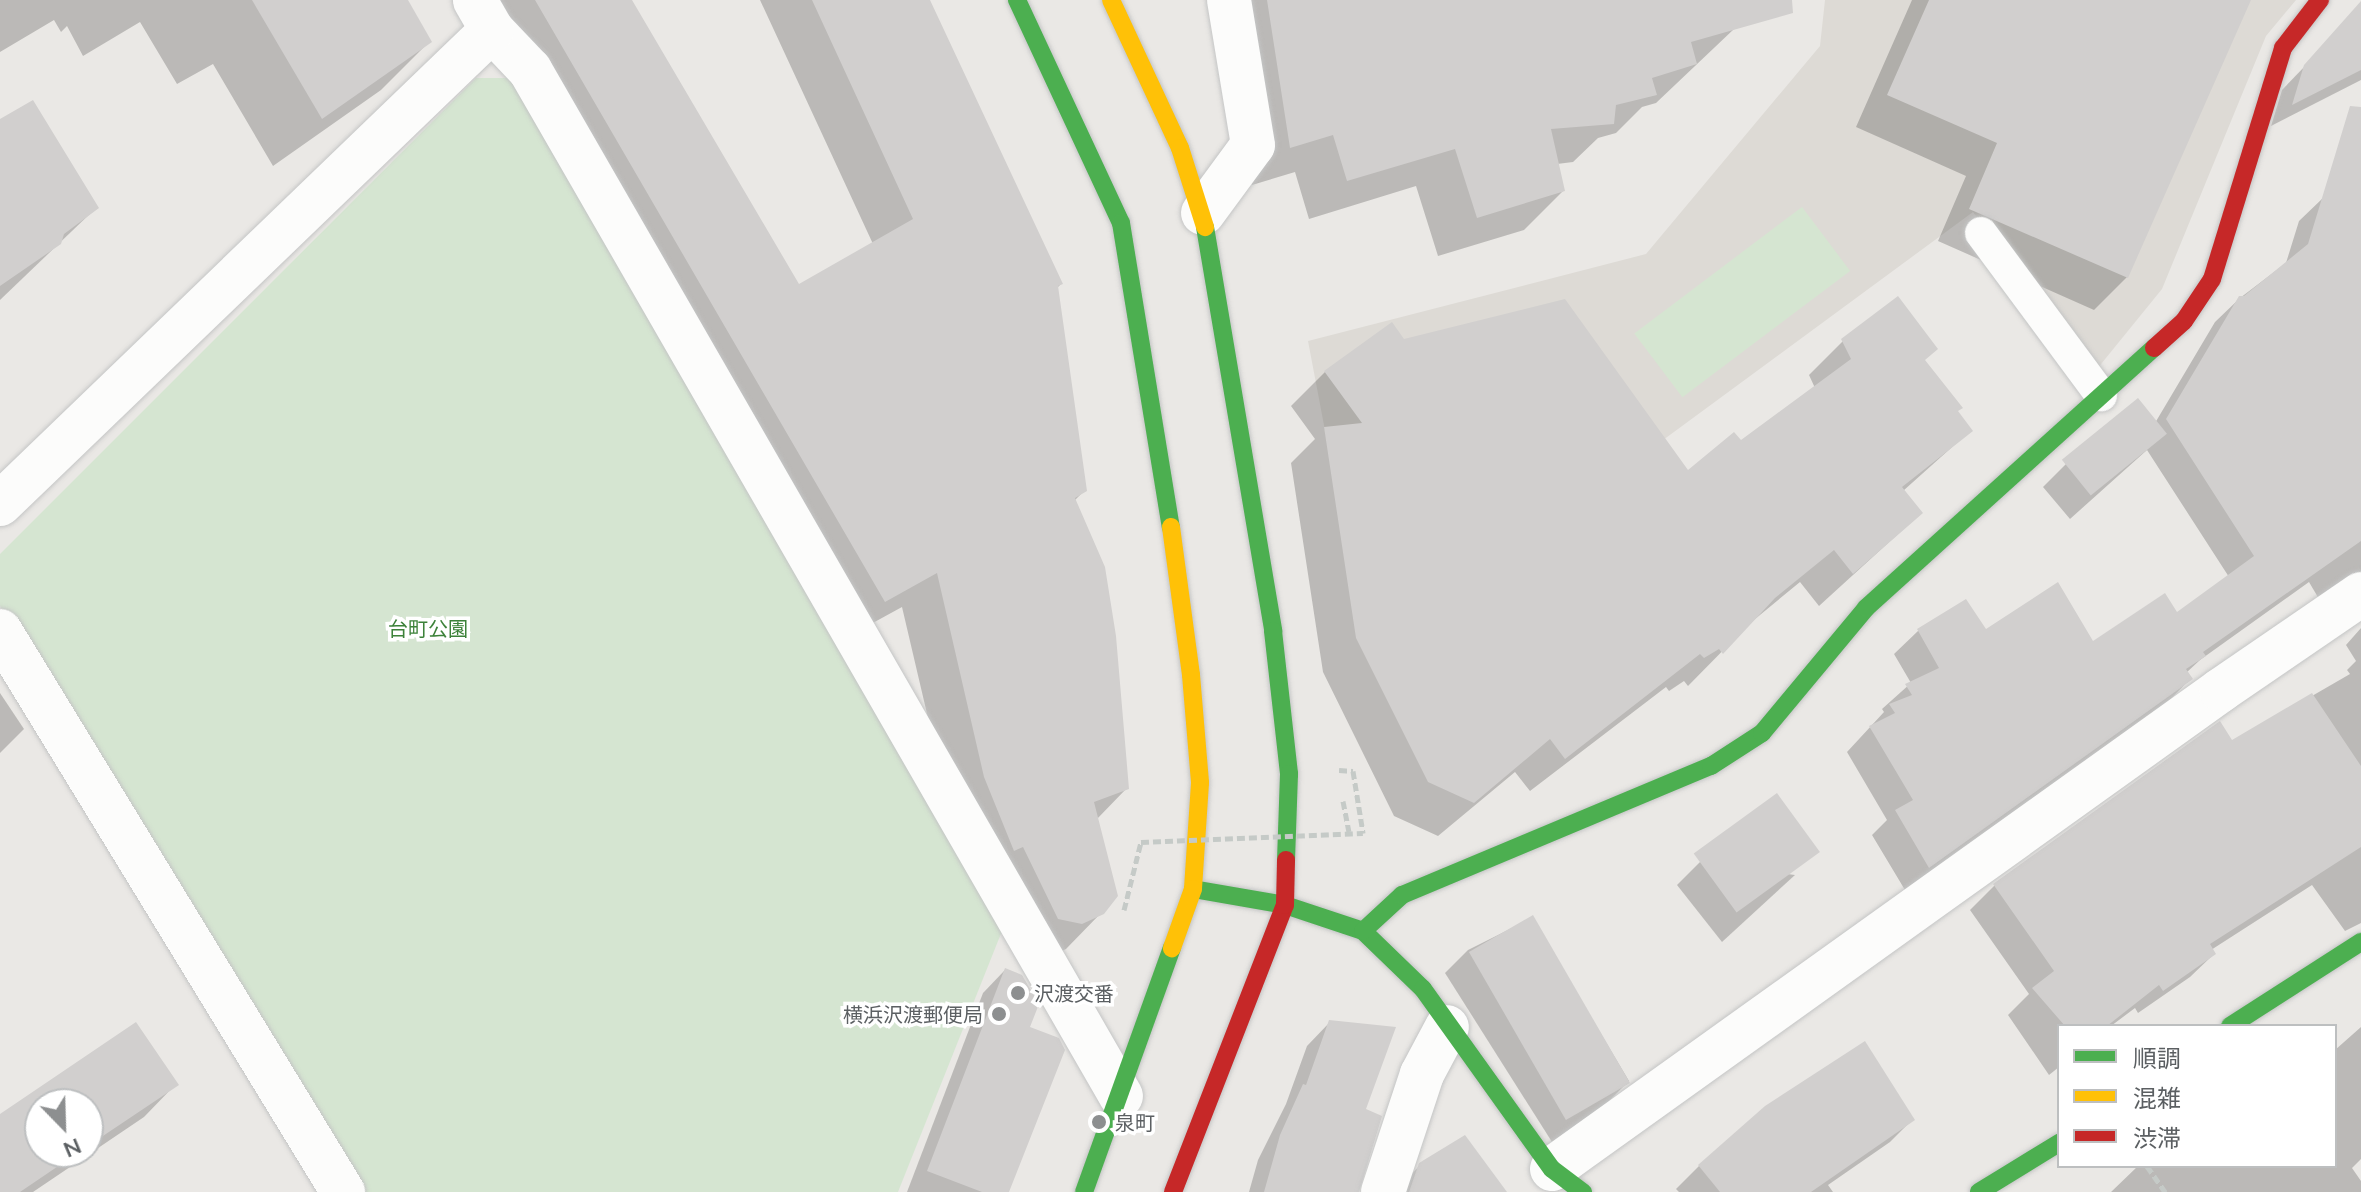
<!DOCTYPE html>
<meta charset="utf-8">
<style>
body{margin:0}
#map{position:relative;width:2361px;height:1192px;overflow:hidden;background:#eae8e5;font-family:Mulish,"Noto Sans JP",sans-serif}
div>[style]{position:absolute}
.education>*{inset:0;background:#dddad5}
.green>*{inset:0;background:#d5e5d1;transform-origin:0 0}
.shadow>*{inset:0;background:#0003}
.building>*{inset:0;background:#d1cfce;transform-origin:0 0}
.path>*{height:5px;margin-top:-2.5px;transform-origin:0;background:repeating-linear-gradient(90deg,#c5cac7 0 8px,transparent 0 12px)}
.roads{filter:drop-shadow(0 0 2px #c4c5c5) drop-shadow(0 0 2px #c4c5c5)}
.lane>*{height:32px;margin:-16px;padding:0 16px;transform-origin:16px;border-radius:16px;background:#fcfcfb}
.street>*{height:44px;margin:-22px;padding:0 22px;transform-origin:22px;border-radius:22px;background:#fcfcfb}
.fast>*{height:18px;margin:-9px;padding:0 9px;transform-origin:9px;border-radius:9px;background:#4caf50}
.slow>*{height:18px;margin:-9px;padding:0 9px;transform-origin:9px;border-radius:9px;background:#ffc107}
.jam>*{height:18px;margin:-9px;padding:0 9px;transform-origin:9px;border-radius:9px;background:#c62828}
.path-bridge>*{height:5px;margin-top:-2.5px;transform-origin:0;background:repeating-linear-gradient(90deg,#c5cac7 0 8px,transparent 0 12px)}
.dots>*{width:22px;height:22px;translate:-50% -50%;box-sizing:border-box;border:4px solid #fff;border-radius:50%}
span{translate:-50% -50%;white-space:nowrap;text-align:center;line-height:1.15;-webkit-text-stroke:7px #fff;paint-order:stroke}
.park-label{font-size:20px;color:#3d823a}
.poi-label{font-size:20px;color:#5b5f62}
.left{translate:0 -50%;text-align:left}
.right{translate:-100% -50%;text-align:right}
.legend{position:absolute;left:2057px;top:1024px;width:280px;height:144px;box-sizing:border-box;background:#fff;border:2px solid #bdbfc0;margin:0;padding:10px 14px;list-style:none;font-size:24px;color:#5b5f62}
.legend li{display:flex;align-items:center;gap:16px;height:40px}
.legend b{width:40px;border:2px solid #bdbfc0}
.north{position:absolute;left:24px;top:1088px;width:80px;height:80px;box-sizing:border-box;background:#fff;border:2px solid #bdbfc0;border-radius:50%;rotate:157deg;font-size:22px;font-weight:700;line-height:32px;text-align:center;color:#5b5f62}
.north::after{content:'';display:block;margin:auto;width:28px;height:36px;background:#8d8f90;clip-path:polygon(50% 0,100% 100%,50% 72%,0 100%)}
</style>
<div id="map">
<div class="education">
<i style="clip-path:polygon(1825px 0,2296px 0,2266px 36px,2162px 289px,2097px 369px,1973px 212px,1368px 657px,1308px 341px,1646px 254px,1820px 46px)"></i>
</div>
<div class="green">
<i style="clip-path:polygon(476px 78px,515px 78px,1008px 916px,898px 1192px,357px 1192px,0 606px,0 554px)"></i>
<i style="left:1802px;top:207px;width:80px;height:210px;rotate:53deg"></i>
</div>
<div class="shadow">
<i style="clip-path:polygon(0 0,405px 0,430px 41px,381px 90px,273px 166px,213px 64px,177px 84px,140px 22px,83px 56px,67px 26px,61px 32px,54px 20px,0 52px)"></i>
<i style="clip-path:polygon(478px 0,629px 0,798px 286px,873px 244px,760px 0,928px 0,1061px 284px,1057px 288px,1085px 490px,1074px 501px,1127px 788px,1097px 819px,1102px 912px,1066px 949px,1045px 959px,950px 812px,902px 607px,849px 636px)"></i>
<i style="clip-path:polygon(1223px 0,1750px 0,1734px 29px,1656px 103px,1642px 107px,1616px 133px,1598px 138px,1573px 162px,1557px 164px,1563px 191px,1524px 230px,1438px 256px,1416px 186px,1309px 219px,1295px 172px,1252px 185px)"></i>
<i style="clip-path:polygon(1912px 0,2249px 0,2127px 277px,2094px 310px,1938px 241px,1966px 176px,1856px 127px)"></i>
<i style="clip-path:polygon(2361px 8px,2361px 80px,2271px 126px,2282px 90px)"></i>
<i style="clip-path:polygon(0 122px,96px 208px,0 300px)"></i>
<i style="clip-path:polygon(2361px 174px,2361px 612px,2319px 599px,2309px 582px,2200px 660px,2186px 673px,2190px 679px,2167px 703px,1905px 890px,1872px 835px,1887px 820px,1847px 752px,1884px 712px,1882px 709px,1911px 683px,1894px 654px,1918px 631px,1985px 632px,2093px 644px,2177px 615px,2229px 577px,2147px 450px,2070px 519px,2043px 487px,2066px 464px,2155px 423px,2215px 322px,2240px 298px,2286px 263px,2299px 221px,2324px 197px)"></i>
<i style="clip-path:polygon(1404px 341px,1688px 473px,1740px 443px,1815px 388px,1809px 375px,1843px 341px,1924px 361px,1970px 431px,1903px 491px,1921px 513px,1819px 606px,1800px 582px,1749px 624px,1688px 686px,1684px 681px,1669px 691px,1666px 687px,1530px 791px,1515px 772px,1438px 836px,1394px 816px,1323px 672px,1291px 463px,1315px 439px,1291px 406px,1325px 372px)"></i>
<i style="clip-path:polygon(2361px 628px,2361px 923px,2345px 931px,2312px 885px,2211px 950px,2214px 954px,2190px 977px,2138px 1013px,2135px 1008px,2111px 1026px,2059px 1026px,2059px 1067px,2049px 1075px,2008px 1015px,2029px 994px,1970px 910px,1994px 886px,2219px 724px,2231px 743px,2350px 674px,2347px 670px,2356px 661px,2346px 645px)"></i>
<i style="clip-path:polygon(0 693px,24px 729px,0 753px)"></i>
<i style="clip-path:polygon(1700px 862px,1795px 875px,1722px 942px,1677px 885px)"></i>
<i style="clip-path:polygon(1532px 918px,1629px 1081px,1606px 1104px,1552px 1142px,1445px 973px,1468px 950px)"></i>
<i style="clip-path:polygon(1005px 970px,1027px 1028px,1007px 1192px,907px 1192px,983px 993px)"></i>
<i style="clip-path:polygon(1330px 1022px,1363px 1110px,1357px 1192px,1249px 1192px,1258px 1160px,1286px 1104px,1307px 1046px)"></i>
<i style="clip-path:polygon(evenodd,136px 1024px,176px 1084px,144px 1117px,33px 1192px,0 1192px,0 1116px,136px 1024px,40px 1104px,88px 1104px,88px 1152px,40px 1152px,40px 1104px)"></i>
<i style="clip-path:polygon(2361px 1027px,2361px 1159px,2352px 1168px,2361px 1181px,2361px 1192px,2111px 1192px,2138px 1166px,2335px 1166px,2335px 1050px)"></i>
<i style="clip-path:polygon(1913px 1119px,1890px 1142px,1828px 1185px,1833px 1192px,1679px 1192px,1676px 1189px,1699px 1166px)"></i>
<i style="clip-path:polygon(1420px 1165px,1505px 1192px,1395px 1192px)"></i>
</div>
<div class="building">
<i style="clip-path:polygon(252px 0,408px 0,432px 42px,322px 119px)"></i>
<i style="clip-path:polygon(535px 0,632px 0,799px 284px,913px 219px,812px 0,930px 0,1063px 284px,1058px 286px,1087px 491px,1075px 498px,1105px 567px,1116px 636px,1129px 789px,1094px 802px,1118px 896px,1104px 914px,1082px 924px,1058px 919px,1023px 847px,1014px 851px,984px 777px,937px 573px,885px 602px)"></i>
<i style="clip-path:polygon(1267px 0,1792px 0,1793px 13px,1691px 42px,1697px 64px,1652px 78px,1657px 95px,1616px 105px,1614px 124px,1551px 129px,1565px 191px,1477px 218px,1455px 149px,1347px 181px,1333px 135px,1290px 148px)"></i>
<i style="clip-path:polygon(1929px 0,2251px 0,2128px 278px,1969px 209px,1997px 143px,1887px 95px)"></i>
<i style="clip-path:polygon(2361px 1px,2361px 70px,2292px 105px,2304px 65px)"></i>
<i style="clip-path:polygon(33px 100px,99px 208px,64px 234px,61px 244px,0 286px,0 119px)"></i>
<i style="clip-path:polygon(2350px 106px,2361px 107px,2361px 541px,2203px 652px,2206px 656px,2186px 669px,2193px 679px,1929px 868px,1895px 810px,1913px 800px,1869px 726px,1895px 713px,1889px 704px,1912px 695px,1905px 684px,1939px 668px,1917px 629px,1966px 599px,1986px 629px,2058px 582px,2093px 641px,2165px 593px,2177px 612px,2254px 556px,2166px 419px,2239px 296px,2244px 296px,2308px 244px)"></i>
<i style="clip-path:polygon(1898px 296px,1938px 349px,1925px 360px,1963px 408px,1958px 411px,1973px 431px,1902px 487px,1923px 513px,1853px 574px,1834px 550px,1775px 598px,1723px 654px,1719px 649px,1704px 658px,1700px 654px,1565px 759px,1550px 739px,1474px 803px,1428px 782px,1356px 638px,1324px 427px,1362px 423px,1324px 371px,1392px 322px,1404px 339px,1565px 299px,1688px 470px,1734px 432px,1741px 440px,1851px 359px,1841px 339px)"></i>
<i style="left:2138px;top:398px;width:46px;height:98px;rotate:51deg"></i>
<i style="clip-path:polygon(2312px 693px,2361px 766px,2361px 847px,2210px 944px,2216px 954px,2163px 991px,2159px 985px,2107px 1026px,2065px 1026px,2032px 988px,2054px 971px,1993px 884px,2220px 721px,2232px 740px)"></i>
<i style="left:1777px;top:793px;width:73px;height:103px;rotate:54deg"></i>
<i style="left:1533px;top:915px;width:194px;height:74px;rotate:60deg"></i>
<i style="clip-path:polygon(1005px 968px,1022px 975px,1039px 1004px,1030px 1027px,1059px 1038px,1065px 1050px,1009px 1192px,982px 1192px,927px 1171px)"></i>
<i style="clip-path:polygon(1329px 1020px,1396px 1027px,1366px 1109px,1382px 1116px,1359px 1192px,1264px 1192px,1280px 1135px,1303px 1084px,1306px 1085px)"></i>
<i style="clip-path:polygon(136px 1022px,179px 1085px,88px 1146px,88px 1104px,40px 1104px,40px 1152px,79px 1152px,20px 1192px,0 1192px,0 1114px)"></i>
<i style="clip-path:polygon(1865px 1041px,1915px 1120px,1811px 1192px,1720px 1192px,1698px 1165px,1765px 1106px)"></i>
<i style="clip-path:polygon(1465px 1135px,1507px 1192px,1409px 1192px,1419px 1163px)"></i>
</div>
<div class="path">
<i style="left:1339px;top:770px;width:14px;rotate:4deg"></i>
<i style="left:1353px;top:771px;width:63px;rotate:80.8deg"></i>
<i style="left:1343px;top:801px;width:31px;rotate:79deg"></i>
<i style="left:1124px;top:910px;width:70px;rotate:-76deg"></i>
<i style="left:2147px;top:1166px;width:32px;rotate:55deg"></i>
</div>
<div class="roads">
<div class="lane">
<i style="left:1981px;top:233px;width:202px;rotate:53.5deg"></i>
</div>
<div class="street">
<i style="left:492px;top:30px;width:55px;rotate:46.5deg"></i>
<i style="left:530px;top:70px;width:1184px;rotate:60.06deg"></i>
<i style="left:1203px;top:213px;width:84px;rotate:-53.7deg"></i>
<i style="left:1253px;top:145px;width:147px;rotate:-99.4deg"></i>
<i style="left:0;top:504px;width:683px;rotate:-43.93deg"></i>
<i style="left:492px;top:30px;width:34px;rotate:-120deg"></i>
<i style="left:0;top:631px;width:658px;rotate:58.56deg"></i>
<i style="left:1552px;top:1169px;width:823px;rotate:-35.6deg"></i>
<i style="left:2221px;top:690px;width:170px;rotate:-34.4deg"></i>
<i style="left:1383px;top:1192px;width:124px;rotate:-71.7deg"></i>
<i style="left:1422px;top:1074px;width:53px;rotate:-62deg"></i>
</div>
<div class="fast">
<i style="left:1017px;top:0;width:246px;rotate:65deg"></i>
<i style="left:1121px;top:223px;width:308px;rotate:80.7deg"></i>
<i style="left:1205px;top:227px;width:410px;rotate:80.4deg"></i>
<i style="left:1273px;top:631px;width:144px;rotate:83.6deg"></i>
<i style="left:1289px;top:774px;width:86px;rotate:92deg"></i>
<i style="left:1193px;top:889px;width:93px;rotate:9.9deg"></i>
<i style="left:1285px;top:905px;width:82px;rotate:18.4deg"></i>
<i style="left:1363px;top:931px;width:83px;rotate:44deg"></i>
<i style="left:1423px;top:989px;width:221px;rotate:54.4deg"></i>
<i style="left:1552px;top:1169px;width:39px;rotate:37deg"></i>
<i style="left:1363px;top:931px;width:53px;rotate:-42.7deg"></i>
<i style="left:1402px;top:895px;width:335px;rotate:-22.7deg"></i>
<i style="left:1711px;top:766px;width:61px;rotate:-32.9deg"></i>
<i style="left:1762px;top:733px;width:163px;rotate:-50.2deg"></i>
<i style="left:1866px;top:608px;width:388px;rotate:-42.1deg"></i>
<i style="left:2230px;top:1026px;width:156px;rotate:-32.7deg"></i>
<i style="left:1084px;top:1192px;width:259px;rotate:-70.2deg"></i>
<i style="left:1979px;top:1192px;width:94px;rotate:-31.5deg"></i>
</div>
<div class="slow">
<i style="left:1111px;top:0;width:163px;rotate:65deg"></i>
<i style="left:1180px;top:148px;width:83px;rotate:72.4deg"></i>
<i style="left:1171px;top:527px;width:149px;rotate:82.3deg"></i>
<i style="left:1191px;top:675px;width:108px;rotate:85.2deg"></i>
<i style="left:1200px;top:783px;width:106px;rotate:93.8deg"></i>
<i style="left:1193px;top:889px;width:63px;rotate:109.6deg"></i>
</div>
<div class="jam">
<i style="left:2154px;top:348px;width:40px;rotate:-42deg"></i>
<i style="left:2184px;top:321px;width:50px;rotate:-56.3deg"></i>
<i style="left:2212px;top:279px;width:242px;rotate:-72.9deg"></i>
<i style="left:2283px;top:48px;width:61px;rotate:-52.4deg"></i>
<i style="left:1173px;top:1192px;width:308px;rotate:-68.7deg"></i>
<i style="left:1285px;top:905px;width:45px;rotate:-88.7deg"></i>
</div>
</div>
<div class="path-bridge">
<i style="left:1141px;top:842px;width:222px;rotate:-2.3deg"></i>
</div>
<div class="dots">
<i style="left:1018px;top:993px;background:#8d8f90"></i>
<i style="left:999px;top:1014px;background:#8d8f90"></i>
<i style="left:1099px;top:1122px;background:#8d8f90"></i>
</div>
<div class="park-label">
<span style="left:428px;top:628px">台町公園</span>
</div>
<div class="poi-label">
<span class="left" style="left:1034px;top:993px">沢渡交番</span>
<span class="right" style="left:983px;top:1014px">横浜沢渡郵便局</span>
<span class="left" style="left:1115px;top:1122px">泉町</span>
</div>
<ul class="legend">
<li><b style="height:10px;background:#4caf50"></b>順調</li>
<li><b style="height:10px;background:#ffc107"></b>混雑</li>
<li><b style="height:10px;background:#c62828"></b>渋滞</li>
</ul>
<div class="north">N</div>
</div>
